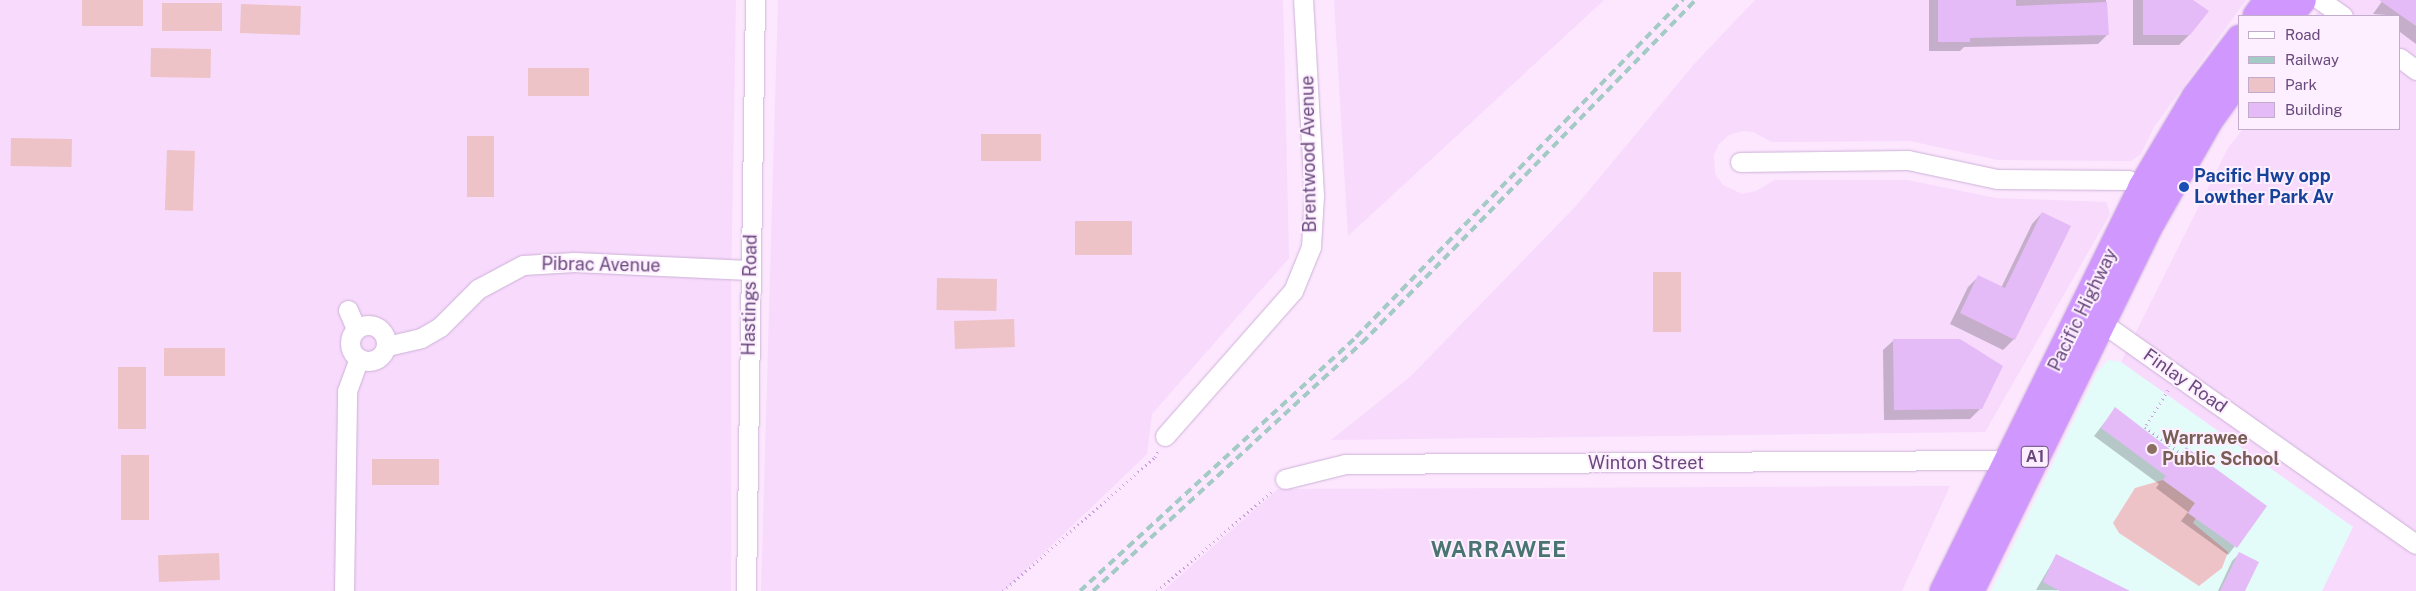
<!DOCTYPE html>
<style>
body{margin:0}
#map{position:relative;width:2416px;height:591px;overflow:hidden;background:#fce7fe;font-family:"Public Sans",sans-serif}
div>[style]{position:absolute}
.residential>*{inset:0;background:#f7dafc}
.education>*{inset:0;background:#e3fbf9}
.green>*{inset:0;background:#eec3c8;transform-origin:0 0}
.shadow>*{inset:0;background:#0003}
.building>*{inset:0;background:#e4bbf7}
.path>*{height:3px;margin-top:-1.5px;transform-origin:0;background:repeating-linear-gradient(90deg,#c89edd 0 1px,transparent 0 5px)}
.roads{filter:drop-shadow(0 0 1px #cdb1d7) drop-shadow(0 0 1px #cdb1d7)}
.street>*{height:19px;margin:-9.5px;padding:0 9.5px;transform-origin:9.5px;border-radius:9.5px;background:#fff}
.street>.ring{margin:-9.5px;padding:0;box-sizing:content-box;background:none;border:19px solid #fff;border-radius:50%}
.highway>*{height:28px;margin:-14px;padding:0 14px;transform-origin:14px;border-radius:14px;background:#d098fe}
.rail>*{height:4px;margin-top:-2px;transform-origin:0;background:repeating-linear-gradient(90deg,#a3cac4 0 8px,transparent 0 13px)}
.dots>*{width:14px;height:14px;translate:-50% -50%;box-sizing:border-box;border:2px solid #fdefff;border-radius:50%}
span{translate:-50% -50%;white-space:nowrap;text-align:center;line-height:1.15;-webkit-text-stroke:4px #fdefff;paint-order:stroke}
.shield-label span{padding:1px 4px;background:#fdefff;border:1px solid;border-radius:4px;-webkit-text-stroke-width:0}
.shield-label{font-size:16px;color:#69487c;font-weight:700}
.street-label{font-size:18px;color:#69487c}
.transit-label{font-size:18px;color:#164399;font-weight:700}
.left{translate:0 -50%;text-align:left}
.education-label{font-size:18px;color:#785e54;font-weight:700}
.district-label{font-size:22px;color:#4a7472;font-weight:700;letter-spacing:1px}
.legend{position:absolute;left:2238px;top:15px;width:162px;height:115px;box-sizing:border-box;background:#fdefff;border:1px solid #c2accb;margin:0;padding:6px 9px;list-style:none;font-size:15px;color:#69487c}
.legend li{display:flex;align-items:center;gap:10px;height:25px}
.legend b{width:25px;border:1px solid #c2accb}
</style>
<div id="map">
<div class="residential">
<i style="clip-path:polygon(0 0,736px 0,731px 284px,731px 591px,0 591px)"></i>
<i style="clip-path:polygon(778px 0,1283px 0,1289px 258px,1152px 414px,1147px 454px,1004px 591px,761px 591px)"></i>
<i style="clip-path:polygon(1334px 0,1604px 0,1348px 236px)"></i>
<i style="clip-path:polygon(1755px 0,2246px 0,2154px 127px,2141px 154px,2131px 161px,1998px 160px,1910px 141px,1772px 142px,1753px 132px,1742px 131px,1729px 135px,1719px 144px,1714px 155px,1715px 174px,1723px 185px,1742px 194px,1756px 191px,1775px 180px,1907px 180px,1996px 198px,2106px 202px,2110px 214px,1985px 432px,1331px 440px,1411px 376px,1576px 206px,1696px 62px)"></i>
<i style="clip-path:polygon(2330px 0,2416px 0,2416px 591px,2322px 591px,2353px 527px,2121px 362px,2228px 148px,2243px 129px,2400px 129px,2400px 16px,2314px 16px)"></i>
<i style="clip-path:polygon(1950px 486px,1902px 591px,1163px 591px,1278px 489px)"></i>
</div>
<div class="education">
<i style="clip-path:polygon(2108px 360px,2121px 362px,2353px 527px,2322px 591px,1991px 591px,2097px 372px)"></i>
</div>
<div class="green">
<i style="left:82px;top:0;width:61px;height:26px"></i>
<i style="left:162px;top:3px;width:60px;height:28px"></i>
<i style="left:241px;top:4px;width:60px;height:29px;rotate:2deg"></i>
<i style="left:151px;top:48px;width:60px;height:29px;rotate:1deg"></i>
<i style="left:528px;top:68px;width:61px;height:28px"></i>
<i style="left:981px;top:134px;width:60px;height:27px"></i>
<i style="left:467px;top:136px;width:27px;height:61px"></i>
<i style="left:11px;top:138px;width:61px;height:28px;rotate:1deg"></i>
<i style="left:167px;top:150px;width:28px;height:60px;rotate:2deg"></i>
<i style="left:1132px;top:221px;width:34px;height:57px;rotate:90deg"></i>
<i style="left:1653px;top:272px;width:28px;height:60px"></i>
<i style="left:937px;top:278px;width:60px;height:32px;rotate:1deg"></i>
<i style="left:1014px;top:319px;width:28px;height:60px;rotate:88deg"></i>
<i style="left:164px;top:348px;width:61px;height:28px"></i>
<i style="left:118px;top:367px;width:28px;height:62px"></i>
<i style="left:121px;top:455px;width:28px;height:65px"></i>
<i style="left:372px;top:459px;width:67px;height:26px"></i>
<i style="clip-path:polygon(2163px 480px,2195px 503px,2188px 513px,2196px 518px,2193px 523px,2228px 552px,2222px 568px,2199px 586px,2119px 533px,2113px 523px,2135px 488px)"></i>
<i style="left:219px;top:553px;width:27px;height:61px;rotate:88deg"></i>
</div>
<div class="shadow">
<i style="clip-path:polygon(1929px 0,2106px 0,2107px 35px,2098px 44px,1964px 47px,1960px 51px,1929px 51px)"></i>
<i style="clip-path:polygon(2133px 0,2191px 0,2190px 34px,2179px 45px,2133px 45px)"></i>
<i style="clip-path:polygon(2383px 0,2416px 0,2416px 44px,2400px 32px,2400px 16px,2373px 14px)"></i>
<i style="clip-path:polygon(2042px 213px,2014px 339px,2003px 350px,1950px 324px,1968px 287px,1978px 277px,2001px 288px,2032px 224px)"></i>
<i style="clip-path:polygon(1894px 340px,1981px 408px,1970px 419px,1884px 420px,1883px 350px)"></i>
<i style="clip-path:polygon(2115px 409px,2178px 457px,2186px 449px,2265px 506px,2228px 555px,2181px 521px,2188px 512px,2156px 488px,2159px 484px,2094px 436px)"></i>
<i style="clip-path:polygon(2239px 554px,2241px 591px,2218px 591px,2232px 561px)"></i>
<i style="clip-path:polygon(2056px 556px,2126px 591px,2036px 590px)"></i>
</div>
<div class="building">
<i style="clip-path:polygon(1938px 0,2016px 0,2016px 6px,2107px 2px,2109px 35px,1970px 38px,1970px 42px,1938px 42px)"></i>
<i style="clip-path:polygon(2143px 0,2193px 0,2209px 11px,2190px 35px,2143px 35px)"></i>
<i style="clip-path:polygon(2379px 0,2416px 0,2416px 26px)"></i>
<i style="clip-path:polygon(2042px 212px,2071px 226px,2015px 340px,1960px 313px,1978px 275px,2005px 288px)"></i>
<i style="clip-path:polygon(1893px 339px,1960px 339px,2003px 366px,1982px 409px,1894px 410px)"></i>
<i style="clip-path:polygon(2115px 407px,2180px 457px,2186px 447px,2267px 506px,2237px 548px,2188px 513px,2195px 503px,2163px 480px,2166px 476px,2101px 428px)"></i>
<i style="clip-path:polygon(2239px 552px,2259px 562px,2245px 591px,2220px 591px)"></i>
<i style="clip-path:polygon(2056px 554px,2130px 591px,2060px 591px,2043px 582px)"></i>
</div>
<div class="path">
<i style="left:2168px;top:390px;width:44px;rotate:121.9deg"></i>
<i style="left:2145px;top:427px;width:46px;rotate:36.1deg"></i>
<i style="left:1003px;top:591px;width:203px;rotate:-41.4deg"></i>
<i style="left:1155px;top:457px;width:7px;rotate:-63deg"></i>
<i style="left:1157px;top:591px;width:154px;rotate:-41deg"></i>
</div>
<div class="roads">
<div class="street">
<i style="left:2320px;top:0;width:28px;rotate:35deg"></i>
<i style="left:2400px;top:58px;width:20px;rotate:37deg"></i>
<i style="left:1740px;top:162px;width:168px;rotate:-0.7deg"></i>
<i style="left:1908px;top:160px;width:91px;rotate:12.1deg"></i>
<i style="left:1997px;top:179px;width:131px;rotate:0.4deg"></i>
<i style="left:2128px;top:180px;width:16px;rotate:30deg"></i>
<i style="left:348px;top:310px;width:21px;rotate:67deg"></i>
<i style="left:2101px;top:322px;width:385px;rotate:35.2deg"></i>
<i class="ring" style="left:350px;top:325px;width:17px;height:17px"></i>
<i style="left:387px;top:346px;width:35px;rotate:-13deg"></i>
<i style="left:421px;top:338px;width:22px;rotate:-30deg"></i>
<i style="left:440px;top:327px;width:54px;rotate:-45deg"></i>
<i style="left:478px;top:289px;width:51px;rotate:-28.1deg"></i>
<i style="left:523px;top:265px;width:51px;rotate:-3.4deg"></i>
<i style="left:574px;top:262px;width:176px;rotate:2.6deg"></i>
<i style="left:1165px;top:436px;width:193px;rotate:-48.6deg"></i>
<i style="left:1293px;top:291px;width:48px;rotate:-67.8deg"></i>
<i style="left:1311px;top:247px;width:52px;rotate:-86.7deg"></i>
<i style="left:1314px;top:195px;width:195px;rotate:-93.2deg"></i>
<i style="left:1285px;top:479px;width:62px;rotate:-14deg"></i>
<i style="left:1345px;top:464px;width:664px;rotate:-0.35deg"></i>
<i style="left:344px;top:591px;width:200px;rotate:-89.1deg"></i>
<i style="left:347px;top:391px;width:35px;rotate:-70deg"></i>
<i style="left:746px;top:591px;width:591px;rotate:-89.13deg"></i>
</div>
<div class="highway">
<i style="left:2257px;top:16px;width:20px;rotate:-53deg"></i>
<i style="left:2288px;top:16px;width:21px;rotate:-49deg"></i>
<i style="left:1944px;top:591px;width:449px;rotate:-63.8deg"></i>
<i style="left:2142px;top:188px;width:106px;rotate:-59.3deg"></i>
<i style="left:2196px;top:97px;width:73px;rotate:-52.8deg"></i>
<i style="left:1970px;top:591px;width:411px;rotate:-63.9deg"></i>
<i style="left:2151px;top:222px;width:117px;rotate:-60.4deg"></i>
<i style="left:2209px;top:120px;width:53px;rotate:-54.2deg"></i>
</div>
</div>
<div class="rail">
<i style="left:1080px;top:591px;width:375px;rotate:-42.6deg"></i>
<i style="left:1356px;top:337px;width:470px;rotate:-45.9deg"></i>
<i style="left:1093px;top:591px;width:366px;rotate:-42.7deg"></i>
<i style="left:1362px;top:343px;width:479px;rotate:-45.8deg"></i>
</div>
<div class="dots">
<i style="left:2184px;top:187px;background:#1a4fb4"></i>
<i style="left:2152px;top:449px;background:#8d6e63"></i>
</div>
<div class="shield-label">
<span style="left:2035px;top:457px">A1</span>
</div>
<div class="street-label">
<span style="left:1309px;top:154px;rotate:-91deg">Brentwood Avenue</span>
<span style="left:601px;top:265px;rotate:1deg">Pibrac Avenue</span>
<span style="left:750px;top:295px;rotate:-89deg">Hastings Road</span>
<span style="left:2083px;top:310px;rotate:-64deg">Pacific Highway</span>
<span style="left:2185px;top:381px;rotate:35deg">Finlay Road</span>
<span style="left:1646px;top:463px">Winton Street</span>
</div>
<div class="transit-label">
<span class="left" style="left:2194px;top:187px">Pacific Hwy opp<br>Lowther Park Av</span>
</div>
<div class="education-label">
<span class="left" style="left:2162px;top:449px">Warrawee<br>Public School</span>
</div>
<div class="district-label">
<span style="left:1499px;top:550px">WARRAWEE</span>
</div>
<ul class="legend">
<li><b style="height:6px;background:#fff"></b>Road</li>
<li><b style="height:6px;background:#a3cac4"></b>Railway</li>
<li><b style="height:14px;background:#eec3c8"></b>Park</li>
<li><b style="height:14px;background:#e4bbf7"></b>Building</li>
</ul>
</div>
